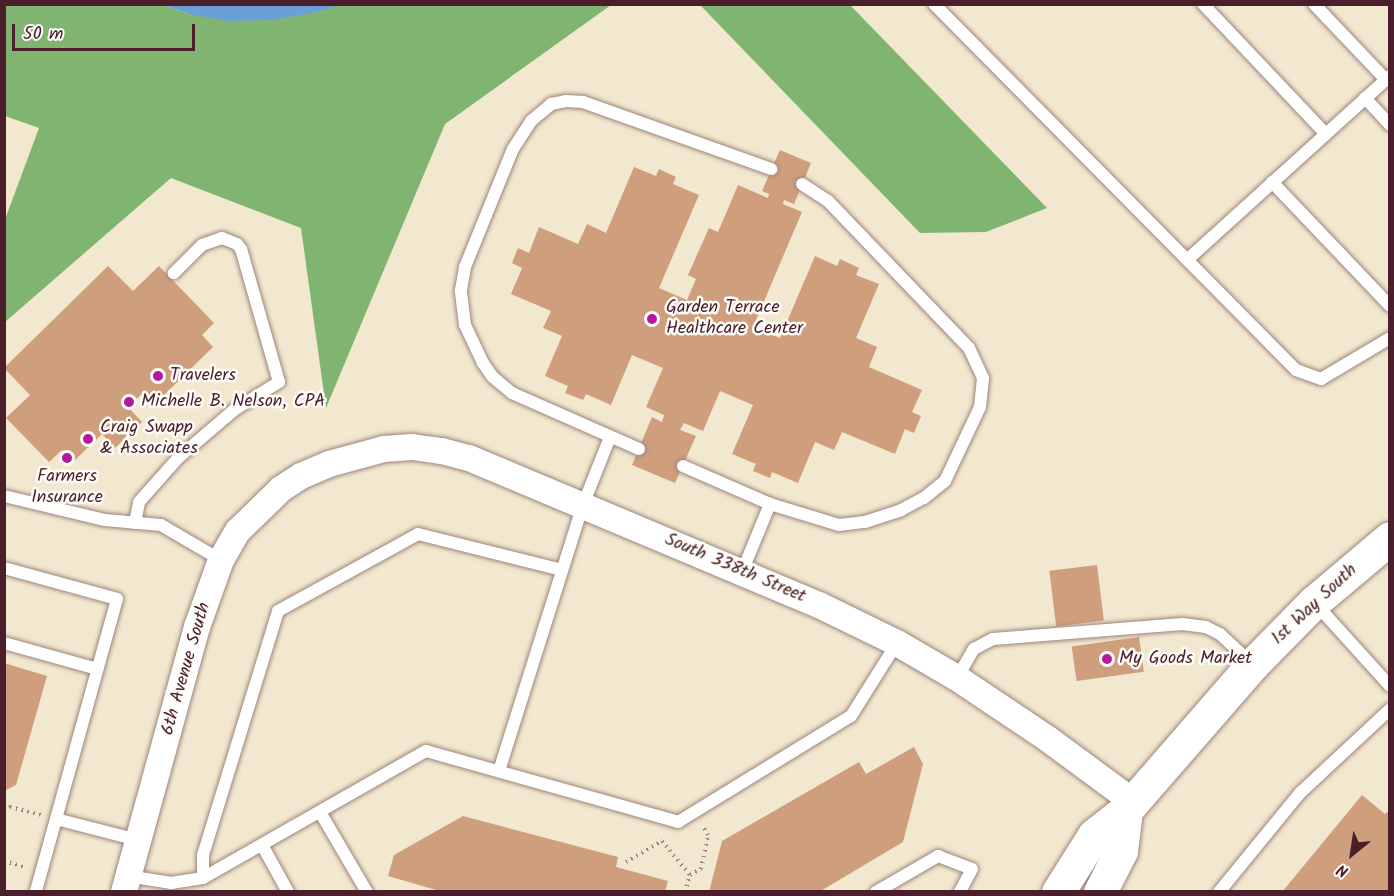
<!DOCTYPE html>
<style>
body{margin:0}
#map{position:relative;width:1394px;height:896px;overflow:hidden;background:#f2e8cf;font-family:Kalam,sans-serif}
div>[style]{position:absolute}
.forest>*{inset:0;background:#80b571}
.water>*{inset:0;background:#6ba0d7}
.building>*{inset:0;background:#cf9f7d;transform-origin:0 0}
.path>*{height:4px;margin-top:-2px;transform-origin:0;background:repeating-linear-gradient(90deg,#9e847d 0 1.5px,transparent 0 6px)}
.roads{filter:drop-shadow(0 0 2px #9e847d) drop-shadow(0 0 2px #9e847d)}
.service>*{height:12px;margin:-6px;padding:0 6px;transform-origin:6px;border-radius:6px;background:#fff}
.minor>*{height:26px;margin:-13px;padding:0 13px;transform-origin:13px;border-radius:13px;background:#fff}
.secondary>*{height:33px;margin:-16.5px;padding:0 16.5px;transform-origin:16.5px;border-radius:16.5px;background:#fff}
.dots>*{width:16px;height:16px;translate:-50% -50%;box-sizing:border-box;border:3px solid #fdfcf7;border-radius:50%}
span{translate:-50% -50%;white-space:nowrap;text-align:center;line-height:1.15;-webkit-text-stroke:5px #fdfcf7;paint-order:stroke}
.poi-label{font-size:18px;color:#4a1f2b}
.left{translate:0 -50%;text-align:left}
.street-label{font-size:18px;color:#4a1f2b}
.frame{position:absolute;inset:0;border:6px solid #4a1f2b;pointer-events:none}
.north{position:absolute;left:1322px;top:824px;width:60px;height:60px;-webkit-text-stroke:4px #fdfcf7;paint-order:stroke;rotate:210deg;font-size:16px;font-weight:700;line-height:24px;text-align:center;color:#4a1f2b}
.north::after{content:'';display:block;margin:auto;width:21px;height:27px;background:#4a1f2b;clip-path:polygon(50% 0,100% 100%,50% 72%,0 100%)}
.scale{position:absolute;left:12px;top:24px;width:183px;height:27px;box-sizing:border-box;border:3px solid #4a1f2b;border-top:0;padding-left:8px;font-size:18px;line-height:21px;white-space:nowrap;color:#4a1f2b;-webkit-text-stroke:4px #fdfcf7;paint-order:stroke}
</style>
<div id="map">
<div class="forest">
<i style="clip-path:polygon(340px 4px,611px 5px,445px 124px,326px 408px,301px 228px,171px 178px,5px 322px,4px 222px,39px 128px,5px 116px,5px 5px,164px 5px,189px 14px,313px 13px)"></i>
<i style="clip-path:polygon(700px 5px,850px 5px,1047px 208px,986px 232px,920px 233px)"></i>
</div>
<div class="water">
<i style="clip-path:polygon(164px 5px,340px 5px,313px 13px,271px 20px,226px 21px,189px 14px)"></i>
</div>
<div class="building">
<i style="clip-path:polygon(780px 150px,811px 163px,794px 204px,784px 200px,783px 204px,802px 212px,753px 327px,780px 338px,815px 256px,837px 266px,840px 259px,859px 268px,856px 275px,879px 284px,856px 338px,877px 347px,869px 367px,922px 390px,912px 412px,921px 416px,914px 433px,905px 429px,895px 454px,842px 432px,834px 450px,815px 442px,798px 483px,772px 472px,770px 478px,753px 471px,756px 464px,732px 454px,753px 405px,720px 391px,703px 431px,684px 423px,680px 430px,696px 436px,675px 483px,632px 465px,652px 417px,662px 422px,664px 415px,646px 407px,663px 368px,632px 355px,611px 405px,586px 394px,583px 400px,565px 393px,568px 386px,545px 376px,562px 336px,543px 328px,551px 311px,511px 294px,522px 268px,512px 263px,518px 248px,529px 253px,539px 227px,578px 244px,587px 224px,606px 233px,634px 167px,656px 176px,659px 169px,676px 177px,673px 184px,699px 195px,659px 288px,687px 300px,696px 279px,688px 275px,709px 228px,718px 232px,738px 185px,768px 198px,769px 194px,762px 191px)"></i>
<i style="clip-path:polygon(108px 266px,133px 291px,159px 266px,214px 323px,202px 335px,213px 347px,157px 402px,145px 391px,128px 407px,142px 422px,115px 448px,102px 434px,74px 461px,62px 450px,49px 462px,6px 418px,30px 395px,4px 368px)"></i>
<i style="left:1097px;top:565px;width:56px;height:48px;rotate:83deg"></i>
<i style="left:1139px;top:637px;width:35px;height:68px;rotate:82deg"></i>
<i style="clip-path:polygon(4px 663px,47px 676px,16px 785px,4px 791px)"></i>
<i style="clip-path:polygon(914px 747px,923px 764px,903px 842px,819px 892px,709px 892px,722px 841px,859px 762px,866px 774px)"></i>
<i style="clip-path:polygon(1362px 795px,1385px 814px,1390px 810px,1390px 892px,1282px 892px)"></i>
<i style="clip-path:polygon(463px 816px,618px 857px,616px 867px,668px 881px,665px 892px,443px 892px,388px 876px,394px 855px)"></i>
</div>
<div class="path">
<i style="left:4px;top:810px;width:7px;rotate:-27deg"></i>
<i style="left:10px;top:807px;width:32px;rotate:14deg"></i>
<i style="left:4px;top:861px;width:21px;rotate:17deg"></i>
<i style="left:626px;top:862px;width:42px;rotate:-30.3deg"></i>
<i style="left:662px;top:841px;width:44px;rotate:50.5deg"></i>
<i style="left:685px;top:892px;width:18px;rotate:-74deg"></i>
<i style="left:690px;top:875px;width:13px;rotate:-29deg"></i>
<i style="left:701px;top:869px;width:35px;rotate:-78deg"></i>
<i style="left:708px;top:835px;width:10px;rotate:-119deg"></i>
</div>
<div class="roads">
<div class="service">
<i style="left:934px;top:4px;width:515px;rotate:45.31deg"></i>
<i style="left:1296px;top:370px;width:27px;rotate:20deg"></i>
<i style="left:1321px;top:379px;width:80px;rotate:-30.7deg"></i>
<i style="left:1203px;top:4px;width:179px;rotate:46.6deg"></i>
<i style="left:1314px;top:4px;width:105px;rotate:46.5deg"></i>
<i style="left:1365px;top:98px;width:37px;rotate:47deg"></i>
<i style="left:1272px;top:182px;width:171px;rotate:46.4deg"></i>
<i style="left:1187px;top:260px;width:274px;rotate:-42.2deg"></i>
<i style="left:639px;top:449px;width:139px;rotate:-156.2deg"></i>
<i style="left:512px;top:393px;width:26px;rotate:-140deg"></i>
<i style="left:492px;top:376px;width:16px;rotate:-125deg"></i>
<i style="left:483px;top:363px;width:42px;rotate:-115.3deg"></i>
<i style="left:465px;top:325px;width:35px;rotate:-97deg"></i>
<i style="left:461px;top:290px;width:23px;rotate:-80deg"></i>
<i style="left:465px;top:267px;width:127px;rotate:-67.9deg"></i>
<i style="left:513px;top:149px;width:33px;rotate:-57deg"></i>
<i style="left:531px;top:121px;width:26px;rotate:-40deg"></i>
<i style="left:551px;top:104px;width:15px;rotate:-11deg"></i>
<i style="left:566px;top:101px;width:17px;rotate:3deg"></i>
<i style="left:583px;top:102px;width:200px;rotate:19.6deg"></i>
<i style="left:683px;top:466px;width:95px;rotate:23.6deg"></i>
<i style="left:770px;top:504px;width:72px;rotate:16.9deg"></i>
<i style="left:839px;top:525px;width:26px;rotate:-7deg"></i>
<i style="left:865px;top:522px;width:38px;rotate:-18deg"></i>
<i style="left:901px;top:510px;width:26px;rotate:-28deg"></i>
<i style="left:924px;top:498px;width:27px;rotate:-39deg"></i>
<i style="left:945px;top:481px;width:82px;rotate:-64.7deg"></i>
<i style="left:980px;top:407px;width:29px;rotate:-84deg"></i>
<i style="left:983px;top:378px;width:33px;rotate:-115deg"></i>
<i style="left:969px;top:348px;width:204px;rotate:-133.8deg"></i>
<i style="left:828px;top:201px;width:31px;rotate:-147deg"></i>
<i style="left:4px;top:496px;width:104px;rotate:13.4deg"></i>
<i style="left:105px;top:520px;width:56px;rotate:5.1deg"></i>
<i style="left:161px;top:525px;width:69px;rotate:30.3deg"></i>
<i style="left:135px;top:523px;width:21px;rotate:-79deg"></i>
<i style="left:139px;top:502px;width:59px;rotate:-48.4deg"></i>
<i style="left:178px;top:458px;width:74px;rotate:-40.6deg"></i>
<i style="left:234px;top:410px;width:53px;rotate:-31.9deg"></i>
<i style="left:279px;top:382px;width:138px;rotate:-105.9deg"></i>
<i style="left:241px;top:249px;width:6px;rotate:-129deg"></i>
<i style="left:237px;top:244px;width:16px;rotate:-158deg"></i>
<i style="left:222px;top:238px;width:21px;rotate:161deg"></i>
<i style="left:202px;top:245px;width:40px;rotate:135deg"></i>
<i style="left:4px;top:568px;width:117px;rotate:15.3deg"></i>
<i style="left:117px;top:599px;width:304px;rotate:105.5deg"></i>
<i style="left:742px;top:572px;width:74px;rotate:-67.6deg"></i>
<i style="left:1314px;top:602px;width:113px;rotate:47.9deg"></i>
<i style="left:4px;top:643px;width:97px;rotate:15.6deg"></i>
<i style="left:957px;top:678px;width:34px;rotate:-60deg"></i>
<i style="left:974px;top:649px;width:21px;rotate:-28deg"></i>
<i style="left:993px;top:639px;width:190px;rotate:-4.5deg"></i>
<i style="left:1182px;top:624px;width:24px;rotate:7deg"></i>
<i style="left:1206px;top:627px;width:16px;rotate:27deg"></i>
<i style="left:1220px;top:634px;width:44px;rotate:43.2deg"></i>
<i style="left:499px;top:771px;width:279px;rotate:-72.5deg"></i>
<i style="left:583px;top:505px;width:73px;rotate:-68.3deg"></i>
<i style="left:320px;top:812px;width:93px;rotate:59.6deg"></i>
<i style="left:56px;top:819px;width:85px;rotate:14.4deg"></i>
<i style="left:262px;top:845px;width:54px;rotate:61deg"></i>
<i style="left:128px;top:876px;width:44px;rotate:9.2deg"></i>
<i style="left:171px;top:883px;width:32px;rotate:-9deg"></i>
<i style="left:203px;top:878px;width:257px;rotate:-29.7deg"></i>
<i style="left:426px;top:751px;width:262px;rotate:15.7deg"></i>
<i style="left:678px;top:822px;width:203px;rotate:-31.5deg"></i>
<i style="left:851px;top:716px;width:86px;rotate:-57.8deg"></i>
<i style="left:203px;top:878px;width:23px;rotate:-90deg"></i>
<i style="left:203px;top:855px;width:255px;rotate:-72.9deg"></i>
<i style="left:278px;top:611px;width:160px;rotate:-28.8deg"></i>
<i style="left:418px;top:534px;width:148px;rotate:14deg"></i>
<i style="left:876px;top:892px;width:72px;rotate:-30.1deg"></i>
<i style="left:938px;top:856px;width:36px;rotate:21deg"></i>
<i style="left:972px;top:869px;width:26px;rotate:118deg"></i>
<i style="left:1219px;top:892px;width:128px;rotate:-50.7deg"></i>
<i style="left:1300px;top:793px;width:123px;rotate:-43deg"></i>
</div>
<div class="minor">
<i style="left:124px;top:892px;width:275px;rotate:-74.6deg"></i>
<i style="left:197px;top:627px;width:71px;rotate:-70.3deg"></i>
<i style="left:221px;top:560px;width:34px;rotate:-60deg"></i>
<i style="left:238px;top:531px;width:60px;rotate:-44.3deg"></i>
<i style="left:281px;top:489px;width:24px;rotate:-33deg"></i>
<i style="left:301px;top:476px;width:30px;rotate:-23deg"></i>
<i style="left:329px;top:464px;width:57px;rotate:-15.3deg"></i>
<i style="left:384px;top:449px;width:28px;rotate:-4deg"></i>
<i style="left:412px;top:447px;width:30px;rotate:8deg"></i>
<i style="left:442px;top:451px;width:28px;rotate:15deg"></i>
<i style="left:469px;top:458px;width:380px;rotate:22.8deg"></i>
<i style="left:819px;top:605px;width:87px;rotate:26deg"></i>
<i style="left:897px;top:643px;width:69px;rotate:30.3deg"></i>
<i style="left:957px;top:678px;width:110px;rotate:33.8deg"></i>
<i style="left:1048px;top:739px;width:104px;rotate:36.4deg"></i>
</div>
<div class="secondary">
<i style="left:1058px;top:892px;width:67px;rotate:-57.7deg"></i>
<i style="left:1094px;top:835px;width:41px;rotate:-38deg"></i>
<i style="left:1126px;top:810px;width:192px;rotate:-49deg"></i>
<i style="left:1252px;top:665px;width:88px;rotate:-45.5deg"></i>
<i style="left:1314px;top:602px;width:99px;rotate:-40.1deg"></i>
<i style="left:1100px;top:892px;width:46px;rotate:-62.9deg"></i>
<i style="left:1121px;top:851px;width:41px;rotate:-83deg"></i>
</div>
</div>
<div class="dots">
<i style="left:652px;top:319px;background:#b5179e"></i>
<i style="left:158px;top:376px;background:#b5179e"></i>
<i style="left:129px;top:402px;background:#b5179e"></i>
<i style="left:88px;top:439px;background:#b5179e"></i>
<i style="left:67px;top:458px;background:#b5179e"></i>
<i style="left:1107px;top:659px;background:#b5179e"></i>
</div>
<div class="poi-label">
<span class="left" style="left:666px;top:319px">Garden Terrace<br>Healthcare Center</span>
<span class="left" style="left:170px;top:376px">Travelers</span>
<span class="left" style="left:141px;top:402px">Michelle B. Nelson, CPA</span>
<span class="left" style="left:100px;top:439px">Craig Swapp<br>&amp; Associates</span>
<span style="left:67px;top:488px">Farmers<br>Insurance</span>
<span class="left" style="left:1119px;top:659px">My Goods Market</span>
</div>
<div class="street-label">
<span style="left:735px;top:569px;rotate:23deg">South 338th Street</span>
<span style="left:1315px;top:605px;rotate:-43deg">1st Way South</span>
<span style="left:187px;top:669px;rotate:-74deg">6th Avenue South</span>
</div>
<div class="frame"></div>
<div class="north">N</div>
<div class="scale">50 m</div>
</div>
